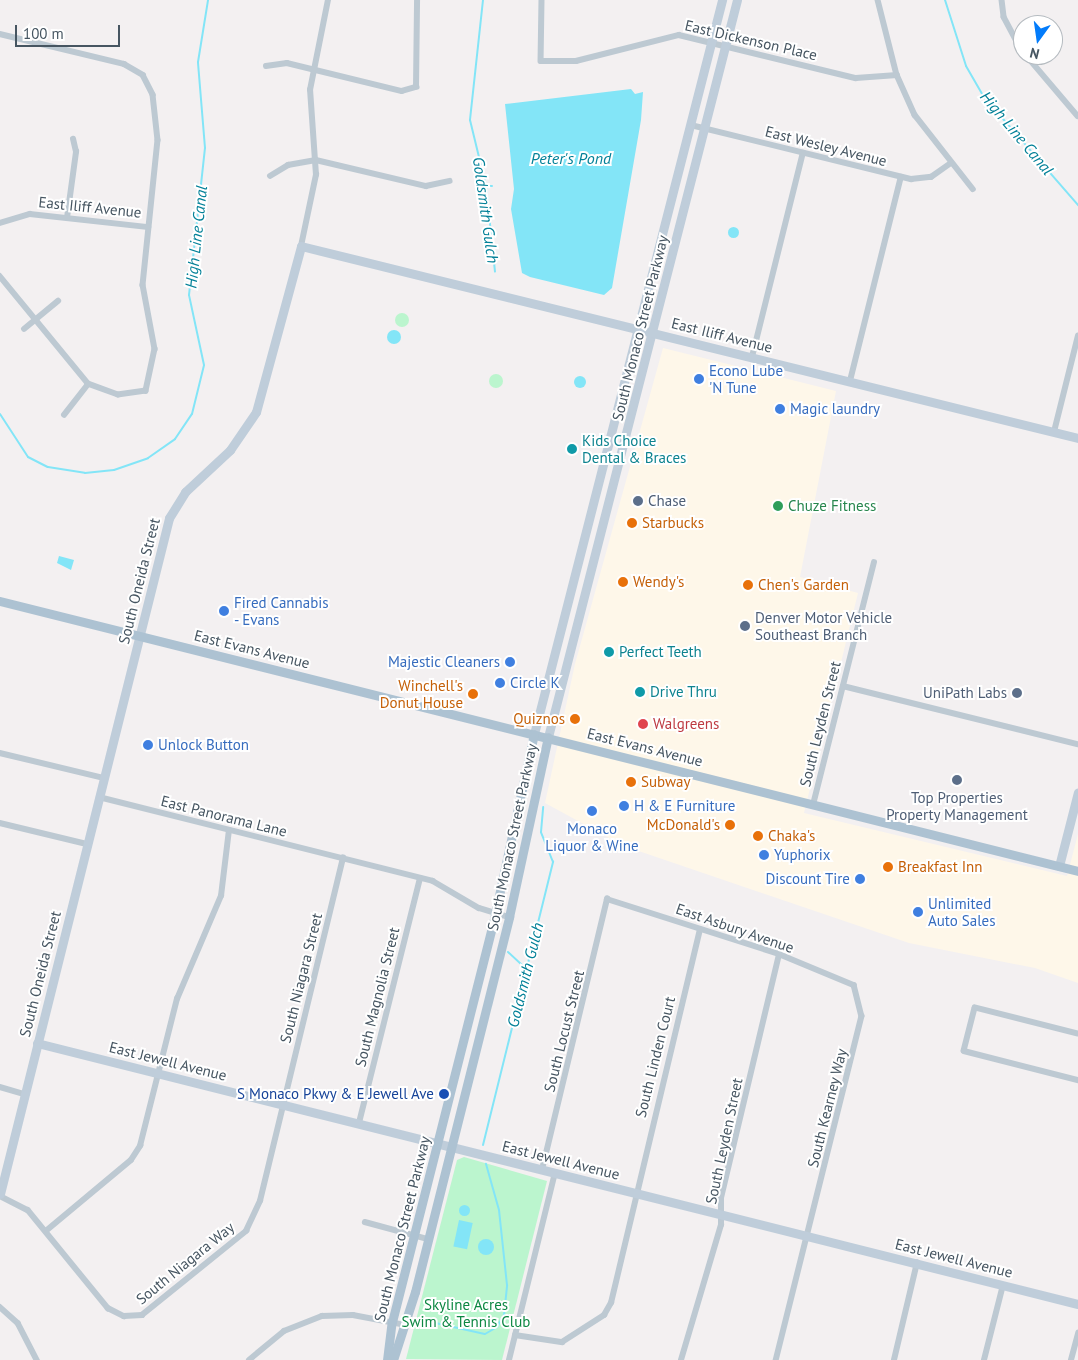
<!DOCTYPE html>
<style>
body{margin:0}
#map{position:relative;width:1078px;height:1360px;overflow:hidden;background:#f3f0f1;font-family:"PT Sans",sans-serif}
div>[style]{position:absolute}
.commercial>*{inset:0;background:#fef7e9}
.green>*{inset:0;background:#bbf5ce}
.round{border-radius:50%}
.water>*{inset:0;background:#83e5f7;transform-origin:0 0}
.stream>*{height:2px;margin:-1px;padding:0 1px;transform-origin:1px;border-radius:1px;background:#83e5f7}
.street>*{height:5.5px;margin:-2.75px;padding:0 2.75px;transform-origin:2.75px;border-radius:2.75px;background:#bdc9d2}
.secondary>*{height:9px;margin:-4.5px;padding:0 4.5px;transform-origin:4.5px;border-radius:4.5px;background:#bfcdda}
.primary>*{height:9px;margin:-4.5px;padding:0 4.5px;transform-origin:4.5px;border-radius:4.5px;background:#adc2d2}
.dots>*{width:14px;height:14px;translate:-50% -50%;box-sizing:border-box;border:2px solid #fff;border-radius:50%}
span{translate:-50% -50%;white-space:nowrap;text-align:center;line-height:1.15;-webkit-text-stroke:4px #fff;paint-order:stroke}
.street-label{font-size:15px;color:#465561}
.shop-label{font-size:15px;color:#366cbe}
.left{translate:0 -50%;text-align:left}
.right{translate:-100% -50%;text-align:right}
.culture-label{font-size:15px;color:#0d838f}
.service-label{font-size:15px;color:#4e5e75}
.leisure-label{font-size:15px;color:#27864d}
.food-label{font-size:15px;color:#c56008}
.health-label{font-size:15px;color:#be3a42}
.transit-label{font-size:15px;color:#164399}
.park-label{font-size:15px;color:#0c8742}
.water-label{font-size:16px;color:#038198;font-style:italic}
.north{position:absolute;left:1013px;top:15px;width:50px;height:50px;box-sizing:border-box;background:#fff;border:1px solid #b5bbc0;border-radius:50%;rotate:194deg;font-size:14px;font-weight:700;line-height:20px;text-align:center;color:#465561}
.north::after{content:'';display:block;margin:auto;width:18px;height:22px;background:#037cfb;clip-path:polygon(50% 0,100% 100%,50% 72%,0 100%)}
.scale{position:absolute;left:15px;top:25px;width:105px;height:22px;box-sizing:border-box;border:2px solid #465561;border-top:0;padding-left:6px;font-size:15px;line-height:18px;white-space:nowrap;color:#465561;-webkit-text-stroke:4px #fff;paint-order:stroke}
</style>
<div id="map">
<div class="commercial">
<i style="clip-path:polygon(663px 348px,836px 391px,800px 577px,858px 593px,804px 813px,1067px 876px,1078px 834px,1078px 983px,1035px 968px,909px 943px,624px 846px,545px 803px,575px 664px)"></i>
</div>
<div class="green">
<i class="round" style="left:395px;top:313px;width:14px;height:14px"></i>
<i class="round" style="left:489px;top:374px;width:14px;height:14px"></i>
<i style="clip-path:polygon(464px 1157px,547px 1181px,502px 1360px,406px 1359px,457px 1160px)"></i>
</div>
<div class="water">
<i style="clip-path:polygon(631px 89px,635px 94px,643px 92px,641px 120px,612px 288px,604px 295px,530px 277px,522px 273px,511px 209px,514px 189px,505px 104px)"></i>
<i class="round" style="left:727.5px;top:226.5px;width:11px;height:11px"></i>
<i class="round" style="left:387px;top:330px;width:14px;height:14px"></i>
<i class="round" style="left:574px;top:376px;width:12px;height:12px"></i>
<i style="clip-path:polygon(59px 556px,74px 560px,71px 570px,57px 563px)"></i>
<i class="round" style="left:458.5px;top:1204.5px;width:11px;height:11px"></i>
<i style="left:459px;top:1220px;width:14px;height:27px;rotate:12deg"></i>
<i class="round" style="left:478px;top:1239px;width:16px;height:16px"></i>
</div>
<div class="stream">
<i style="left:483px;top:0;width:121px;rotate:96.2deg"></i>
<i style="left:470px;top:120px;width:68px;rotate:76.4deg"></i>
<i style="left:486px;top:186px;width:86px;rotate:84deg"></i>
<i style="left:945px;top:0;width:69px;rotate:72.3deg"></i>
<i style="left:966px;top:66px;width:34px;rotate:60deg"></i>
<i style="left:983px;top:96px;width:145px;rotate:48.9deg"></i>
<i style="left:486px;top:186px;width:6px"></i>
<i style="left:0;top:414px;width:51px;rotate:56.9deg"></i>
<i style="left:28px;top:457px;width:22px;rotate:27deg"></i>
<i style="left:48px;top:467px;width:37px;rotate:9deg"></i>
<i style="left:85px;top:473px;width:29px;rotate:-6deg"></i>
<i style="left:114px;top:470px;width:36px;rotate:-19deg"></i>
<i style="left:148px;top:458px;width:33px;rotate:-35deg"></i>
<i style="left:175px;top:439px;width:30px;rotate:-56deg"></i>
<i style="left:192px;top:414px;width:50px;rotate:-76.2deg"></i>
<i style="left:204px;top:365px;width:72px;rotate:-102.1deg"></i>
<i style="left:189px;top:295px;width:148px;rotate:-83.8deg"></i>
<i style="left:205px;top:148px;width:86px;rotate:-94.7deg"></i>
<i style="left:198px;top:62px;width:63px;rotate:-80.8deg"></i>
<i style="left:508px;top:952px;width:25px;rotate:43deg"></i>
<i style="left:483px;top:1145px;width:292px;rotate:-76.1deg"></i>
<i style="left:553px;top:862px;width:32px;rotate:-112deg"></i>
<i style="left:541px;top:832px;width:25px;rotate:-85deg"></i>
<i style="left:431px;top:1322px;width:55px;rotate:12.5deg"></i>
<i style="left:485px;top:1334px;width:14px;rotate:-30deg"></i>
<i style="left:497px;top:1327px;width:14px;rotate:-60deg"></i>
<i style="left:504px;top:1315px;width:30px;rotate:-84deg"></i>
<i style="left:507px;top:1285px;width:75px;rotate:-96.1deg"></i>
<i style="left:499px;top:1210px;width:48px;rotate:-105.8deg"></i>
</div>
<div class="street">
<i style="left:542px;top:0;width:61px;rotate:90.9deg"></i>
<i style="left:541px;top:61px;width:35px"></i>
<i style="left:576px;top:61px;width:106px;rotate:-14.2deg"></i>
<i style="left:679px;top:35px;width:182px;rotate:13.7deg"></i>
<i style="left:856px;top:78px;width:41px;rotate:-4.2deg"></i>
<i style="left:878px;top:0;width:77px;rotate:75.8deg"></i>
<i style="left:897px;top:75px;width:44px;rotate:65.8deg"></i>
<i style="left:915px;top:115px;width:94px;rotate:51.9deg"></i>
<i style="left:1002px;top:0;width:17px;rotate:83deg"></i>
<i style="left:1004px;top:17px;width:40px;rotate:62deg"></i>
<i style="left:0;top:34px;width:128px;rotate:13.6deg"></i>
<i style="left:124px;top:64px;width:22px;rotate:30deg"></i>
<i style="left:143px;top:75px;width:22px;rotate:63deg"></i>
<i style="left:153px;top:95px;width:45px;rotate:83.7deg"></i>
<i style="left:158px;top:140px;width:146px;rotate:95.9deg"></i>
<i style="left:143px;top:285px;width:65px;rotate:79.4deg"></i>
<i style="left:155px;top:349px;width:43px;rotate:102.1deg"></i>
<i style="left:146px;top:391px;width:28px;rotate:172deg"></i>
<i style="left:118px;top:395px;width:32px;rotate:-160deg"></i>
<i style="left:88px;top:384px;width:139px;rotate:-129.4deg"></i>
<i style="left:1026px;top:55px;width:80px;rotate:49.6deg"></i>
<i style="left:266px;top:66px;width:21px;rotate:-8deg"></i>
<i style="left:287px;top:63px;width:118px;rotate:13.7deg"></i>
<i style="left:402px;top:91px;width:15px;rotate:-16deg"></i>
<i style="left:416px;top:87px;width:87px;rotate:-89.3deg"></i>
<i style="left:691px;top:125px;width:227px;rotate:13.8deg"></i>
<i style="left:911px;top:179px;width:20px;rotate:-6deg"></i>
<i style="left:931px;top:177px;width:24px;rotate:-35deg"></i>
<i style="left:270px;top:176px;width:21px;rotate:-31deg"></i>
<i style="left:288px;top:165px;width:28px;rotate:-10deg"></i>
<i style="left:316px;top:160px;width:113px;rotate:13.3deg"></i>
<i style="left:426px;top:186px;width:24px;rotate:-12deg"></i>
<i style="left:67px;top:218px;width:67px;rotate:-82.2deg"></i>
<i style="left:76px;top:152px;width:13px;rotate:-103deg"></i>
<i style="left:0;top:223px;width:31px;rotate:-17deg"></i>
<i style="left:30px;top:214px;width:119px;rotate:6.3deg"></i>
<i style="left:301px;top:246px;width:73px;rotate:-78.1deg"></i>
<i style="left:316px;top:175px;width:85px;rotate:-94deg"></i>
<i style="left:310px;top:90px;width:92px;rotate:-78.7deg"></i>
<i style="left:24px;top:329px;width:44px;rotate:-39.5deg"></i>
<i style="left:752px;top:357px;width:210px;rotate:-76deg"></i>
<i style="left:850px;top:381px;width:210px;rotate:-76deg"></i>
<i style="left:64px;top:415px;width:39px;rotate:-52deg"></i>
<i style="left:1054px;top:432px;width:99px;rotate:-76deg"></i>
<i style="left:843px;top:686px;width:242px;rotate:13.9deg"></i>
<i style="left:0;top:753px;width:107px;rotate:13.5deg"></i>
<i style="left:99px;top:797px;width:344px;rotate:14.1deg"></i>
<i style="left:433px;top:881px;width:53px;rotate:30.4deg"></i>
<i style="left:479px;top:908px;width:31px;rotate:17deg"></i>
<i style="left:813px;top:805px;width:250px;rotate:-75.9deg"></i>
<i style="left:0;top:823px;width:89px;rotate:13.6deg"></i>
<i style="left:1078px;top:1034px;width:106px;rotate:-165.8deg"></i>
<i style="left:975px;top:1008px;width:44px;rotate:104.3deg"></i>
<i style="left:964px;top:1051px;width:118px;rotate:14.3deg"></i>
<i style="left:0;top:1087px;width:25px;rotate:16deg"></i>
<i style="left:359px;top:1123px;width:252px;rotate:-76deg"></i>
<i style="left:542px;top:1170px;width:279px;rotate:-76.5deg"></i>
<i style="left:607px;top:899px;width:181px;rotate:17.7deg"></i>
<i style="left:779px;top:954px;width:81px;rotate:22.5deg"></i>
<i style="left:854px;top:985px;width:32px;rotate:76deg"></i>
<i style="left:862px;top:1016px;width:355px;rotate:104deg"></i>
<i style="left:0;top:1196px;width:31px;rotate:27deg"></i>
<i style="left:28px;top:1210px;width:127px;rotate:50.8deg"></i>
<i style="left:108px;top:1308px;width:18px;rotate:27deg"></i>
<i style="left:124px;top:1316px;width:18px;rotate:-3deg"></i>
<i style="left:142px;top:1315px;width:134px;rotate:-38.9deg"></i>
<i style="left:246px;top:1231px;width:33px;rotate:-65deg"></i>
<i style="left:260px;top:1201px;width:353px;rotate:-76.4deg"></i>
<i style="left:365px;top:1222px;width:65px;rotate:15.1deg"></i>
<i style="left:47px;top:1230px;width:109px;rotate:-39.8deg"></i>
<i style="left:131px;top:1160px;width:17px;rotate:-57deg"></i>
<i style="left:140px;top:1146px;width:152px;rotate:-75.9deg"></i>
<i style="left:177px;top:999px;width:112px;rotate:-66.9deg"></i>
<i style="left:221px;top:896px;width:66px;rotate:-83.1deg"></i>
<i style="left:0;top:1307px;width:24px;rotate:42deg"></i>
<i style="left:18px;top:1323px;width:42px;rotate:62.8deg"></i>
<i style="left:515px;top:1335px;width:48px;rotate:8.5deg"></i>
<i style="left:562px;top:1342px;width:50px;rotate:-32.7deg"></i>
<i style="left:604px;top:1315px;width:14px;rotate:-60deg"></i>
<i style="left:611px;top:1303px;width:384px;rotate:-76.6deg"></i>
<i style="left:249px;top:1360px;width:45px;rotate:-39.6deg"></i>
<i style="left:284px;top:1331px;width:41px;rotate:-21.5deg"></i>
<i style="left:322px;top:1316px;width:31px;rotate:-2deg"></i>
<i style="left:353px;top:1315px;width:54px;rotate:10.7deg"></i>
<i style="left:509px;top:1360px;width:193px;rotate:-76.2deg"></i>
<i style="left:681px;top:1360px;width:141px;rotate:-73.5deg"></i>
<i style="left:721px;top:1225px;width:27px;rotate:-90deg"></i>
<i style="left:721px;top:1198px;width:251px;rotate:-76.6deg"></i>
<i style="left:894px;top:1360px;width:100px;rotate:-76.7deg"></i>
<i style="left:984px;top:1360px;width:77px;rotate:-75.8deg"></i>
<i style="left:1071px;top:1360px;width:28px;rotate:-75deg"></i>
</div>
<div class="secondary">
<i style="left:534px;top:734px;width:758px;rotate:-75.63deg"></i>
<i style="left:548px;top:737px;width:761px;rotate:-75.62deg"></i>
<i style="left:1059px;top:866px;width:76px;rotate:-75.6deg"></i>
<i style="left:37px;top:1043px;width:1073px;rotate:14.08deg"></i>
<i style="left:0;top:1194px;width:697px;rotate:-75.96deg"></i>
<i style="left:169px;top:518px;width:31px;rotate:-58deg"></i>
<i style="left:185px;top:492px;width:62px;rotate:-43deg"></i>
<i style="left:230px;top:450px;width:46px;rotate:-55.6deg"></i>
<i style="left:256px;top:412px;width:172px;rotate:-74.8deg"></i>
<i style="left:301px;top:246px;width:800px;rotate:13.88deg"></i>
</div>
<div class="primary">
<i style="left:0;top:601px;width:1111px;rotate:14.06deg"></i>
<i style="left:387px;top:1360px;width:38px;rotate:-83deg"></i>
<i style="left:392px;top:1322px;width:421px;rotate:-75.8deg"></i>
<i style="left:495px;top:914px;width:184px;rotate:-77.8deg"></i>
<i style="left:393px;top:1360px;width:71px;rotate:-72.1deg"></i>
<i style="left:415px;top:1292px;width:387px;rotate:-75.9deg"></i>
<i style="left:509px;top:917px;width:184px;rotate:-77.8deg"></i>
</div>
<div class="dots">
<i style="left:699px;top:379px;background:#3f7fe0"></i>
<i style="left:780px;top:409px;background:#3f7fe0"></i>
<i style="left:572px;top:449px;background:#0f9aa8"></i>
<i style="left:638px;top:501px;background:#5c6f8a"></i>
<i style="left:778px;top:506px;background:#2e9e5b"></i>
<i style="left:632px;top:523px;background:#e8710a"></i>
<i style="left:623px;top:582px;background:#e8710a"></i>
<i style="left:748px;top:585px;background:#e8710a"></i>
<i style="left:224px;top:611px;background:#3f7fe0"></i>
<i style="left:745px;top:626px;background:#5c6f8a"></i>
<i style="left:609px;top:652px;background:#0f9aa8"></i>
<i style="left:510px;top:662px;background:#3f7fe0"></i>
<i style="left:500px;top:683px;background:#3f7fe0"></i>
<i style="left:640px;top:692px;background:#0f9aa8"></i>
<i style="left:1017px;top:693px;background:#5c6f8a"></i>
<i style="left:473px;top:694px;background:#e8710a"></i>
<i style="left:575px;top:719px;background:#e8710a"></i>
<i style="left:643px;top:724px;background:#e0444e"></i>
<i style="left:148px;top:745px;background:#3f7fe0"></i>
<i style="left:957px;top:780px;background:#5c6f8a"></i>
<i style="left:631px;top:782px;background:#e8710a"></i>
<i style="left:624px;top:806px;background:#3f7fe0"></i>
<i style="left:592px;top:811px;background:#3f7fe0"></i>
<i style="left:730px;top:825px;background:#e8710a"></i>
<i style="left:758px;top:836px;background:#e8710a"></i>
<i style="left:764px;top:855px;background:#3f7fe0"></i>
<i style="left:888px;top:867px;background:#e8710a"></i>
<i style="left:860px;top:879px;background:#3f7fe0"></i>
<i style="left:918px;top:912px;background:#3f7fe0"></i>
<i style="left:444px;top:1094px;background:#1a4fb4"></i>
</div>
<div class="street-label">
<span style="left:751px;top:40px;rotate:13deg">East Dickenson Place</span>
<span style="left:826px;top:146px;rotate:14deg">East Wesley Avenue</span>
<span style="left:90px;top:207px;rotate:6deg">East Iliff Avenue</span>
<span style="left:640px;top:328px;rotate:-76deg">South Monaco Street Parkway</span>
<span style="left:722px;top:335px;rotate:14deg">East Iliff Avenue</span>
<span style="left:139px;top:581px;rotate:-76deg">South Oneida Street</span>
<span style="left:252px;top:649px;rotate:14deg">East Evans Avenue</span>
<span style="left:820px;top:724px;rotate:-76deg">South Leyden Street</span>
<span style="left:645px;top:747px;rotate:14deg">East Evans Avenue</span>
<span style="left:224px;top:816px;rotate:14deg">East Panorama Lane</span>
<span style="left:512px;top:837px;rotate:-78deg">South Monaco Street Parkway</span>
<span style="left:735px;top:928px;rotate:19deg">East Asbury Avenue</span>
<span style="left:40px;top:974px;rotate:-76deg">South Oneida Street</span>
<span style="left:301px;top:978px;rotate:-76deg">South Niagara Street</span>
<span style="left:377px;top:997px;rotate:-76deg">South Magnolia Street</span>
<span style="left:564px;top:1031px;rotate:-76deg">South Locust Street</span>
<span style="left:655px;top:1057px;rotate:-76deg">South Linden Court</span>
<span style="left:168px;top:1061px;rotate:14deg">East Jewell Avenue</span>
<span style="left:827px;top:1108px;rotate:-76deg">South Kearney Way</span>
<span style="left:724px;top:1141px;rotate:-78deg">South Leyden Street</span>
<span style="left:561px;top:1160px;rotate:14deg">East Jewell Avenue</span>
<span style="left:402px;top:1229px;rotate:-76deg">South Monaco Street Parkway</span>
<span style="left:954px;top:1258px;rotate:14deg">East Jewell Avenue</span>
<span style="left:185px;top:1263px;rotate:-39deg">South Niagara Way</span>
</div>
<div class="shop-label">
<span class="left" style="left:709px;top:379px">Econo Lube<br>'N Tune</span>
<span class="left" style="left:790px;top:409px">Magic laundry</span>
<span class="left" style="left:234px;top:611px">Fired Cannabis<br>- Evans</span>
<span class="right" style="left:500px;top:662px">Majestic Cleaners</span>
<span class="left" style="left:510px;top:683px">Circle K</span>
<span class="left" style="left:158px;top:745px">Unlock Button</span>
<span class="left" style="left:634px;top:806px">H &amp; E Furniture</span>
<span style="left:592px;top:837px">Monaco<br>Liquor &amp; Wine</span>
<span class="left" style="left:774px;top:855px">Yuphorix</span>
<span class="right" style="left:850px;top:879px">Discount Tire</span>
<span class="left" style="left:928px;top:912px">Unlimited<br>Auto Sales</span>
</div>
<div class="culture-label">
<span class="left" style="left:582px;top:449px">Kids Choice<br>Dental &amp; Braces</span>
<span class="left" style="left:619px;top:652px">Perfect Teeth</span>
<span class="left" style="left:650px;top:692px">Drive Thru</span>
</div>
<div class="service-label">
<span class="left" style="left:648px;top:501px">Chase</span>
<span class="left" style="left:755px;top:626px">Denver Motor Vehicle<br>Southeast Branch</span>
<span class="right" style="left:1007px;top:693px">UniPath Labs</span>
<span style="left:957px;top:806px">Top Properties<br>Property Management</span>
</div>
<div class="leisure-label">
<span class="left" style="left:788px;top:506px">Chuze Fitness</span>
</div>
<div class="food-label">
<span class="left" style="left:642px;top:523px">Starbucks</span>
<span class="left" style="left:633px;top:582px">Wendy's</span>
<span class="left" style="left:758px;top:585px">Chen's Garden</span>
<span class="right" style="left:463px;top:694px">Winchell's<br>Donut House</span>
<span class="right" style="left:565px;top:719px">Quiznos</span>
<span class="left" style="left:641px;top:782px">Subway</span>
<span class="right" style="left:720px;top:825px">McDonald's</span>
<span class="left" style="left:768px;top:836px">Chaka's</span>
<span class="left" style="left:898px;top:867px">Breakfast Inn</span>
</div>
<div class="health-label">
<span class="left" style="left:653px;top:724px">Walgreens</span>
</div>
<div class="transit-label">
<span class="right" style="left:434px;top:1094px">S Monaco Pkwy &amp; E Jewell Ave</span>
</div>
<div class="park-label">
<span style="left:466px;top:1313px">Skyline Acres<br>Swim &amp; Tennis Club</span>
</div>
<div class="water-label">
<span style="left:1017px;top:133px;rotate:50deg">High Line Canal</span>
<span style="left:571px;top:158px">Peter's Pond</span>
<span style="left:486px;top:210px;rotate:82deg">Goldsmith Gulch</span>
<span style="left:196px;top:237px;rotate:-84deg">High Line Canal</span>
<span style="left:525px;top:975px;rotate:-76deg">Goldsmith Gulch</span>
</div>
<div class="north">N</div>
<div class="scale">100 m</div>
</div>
